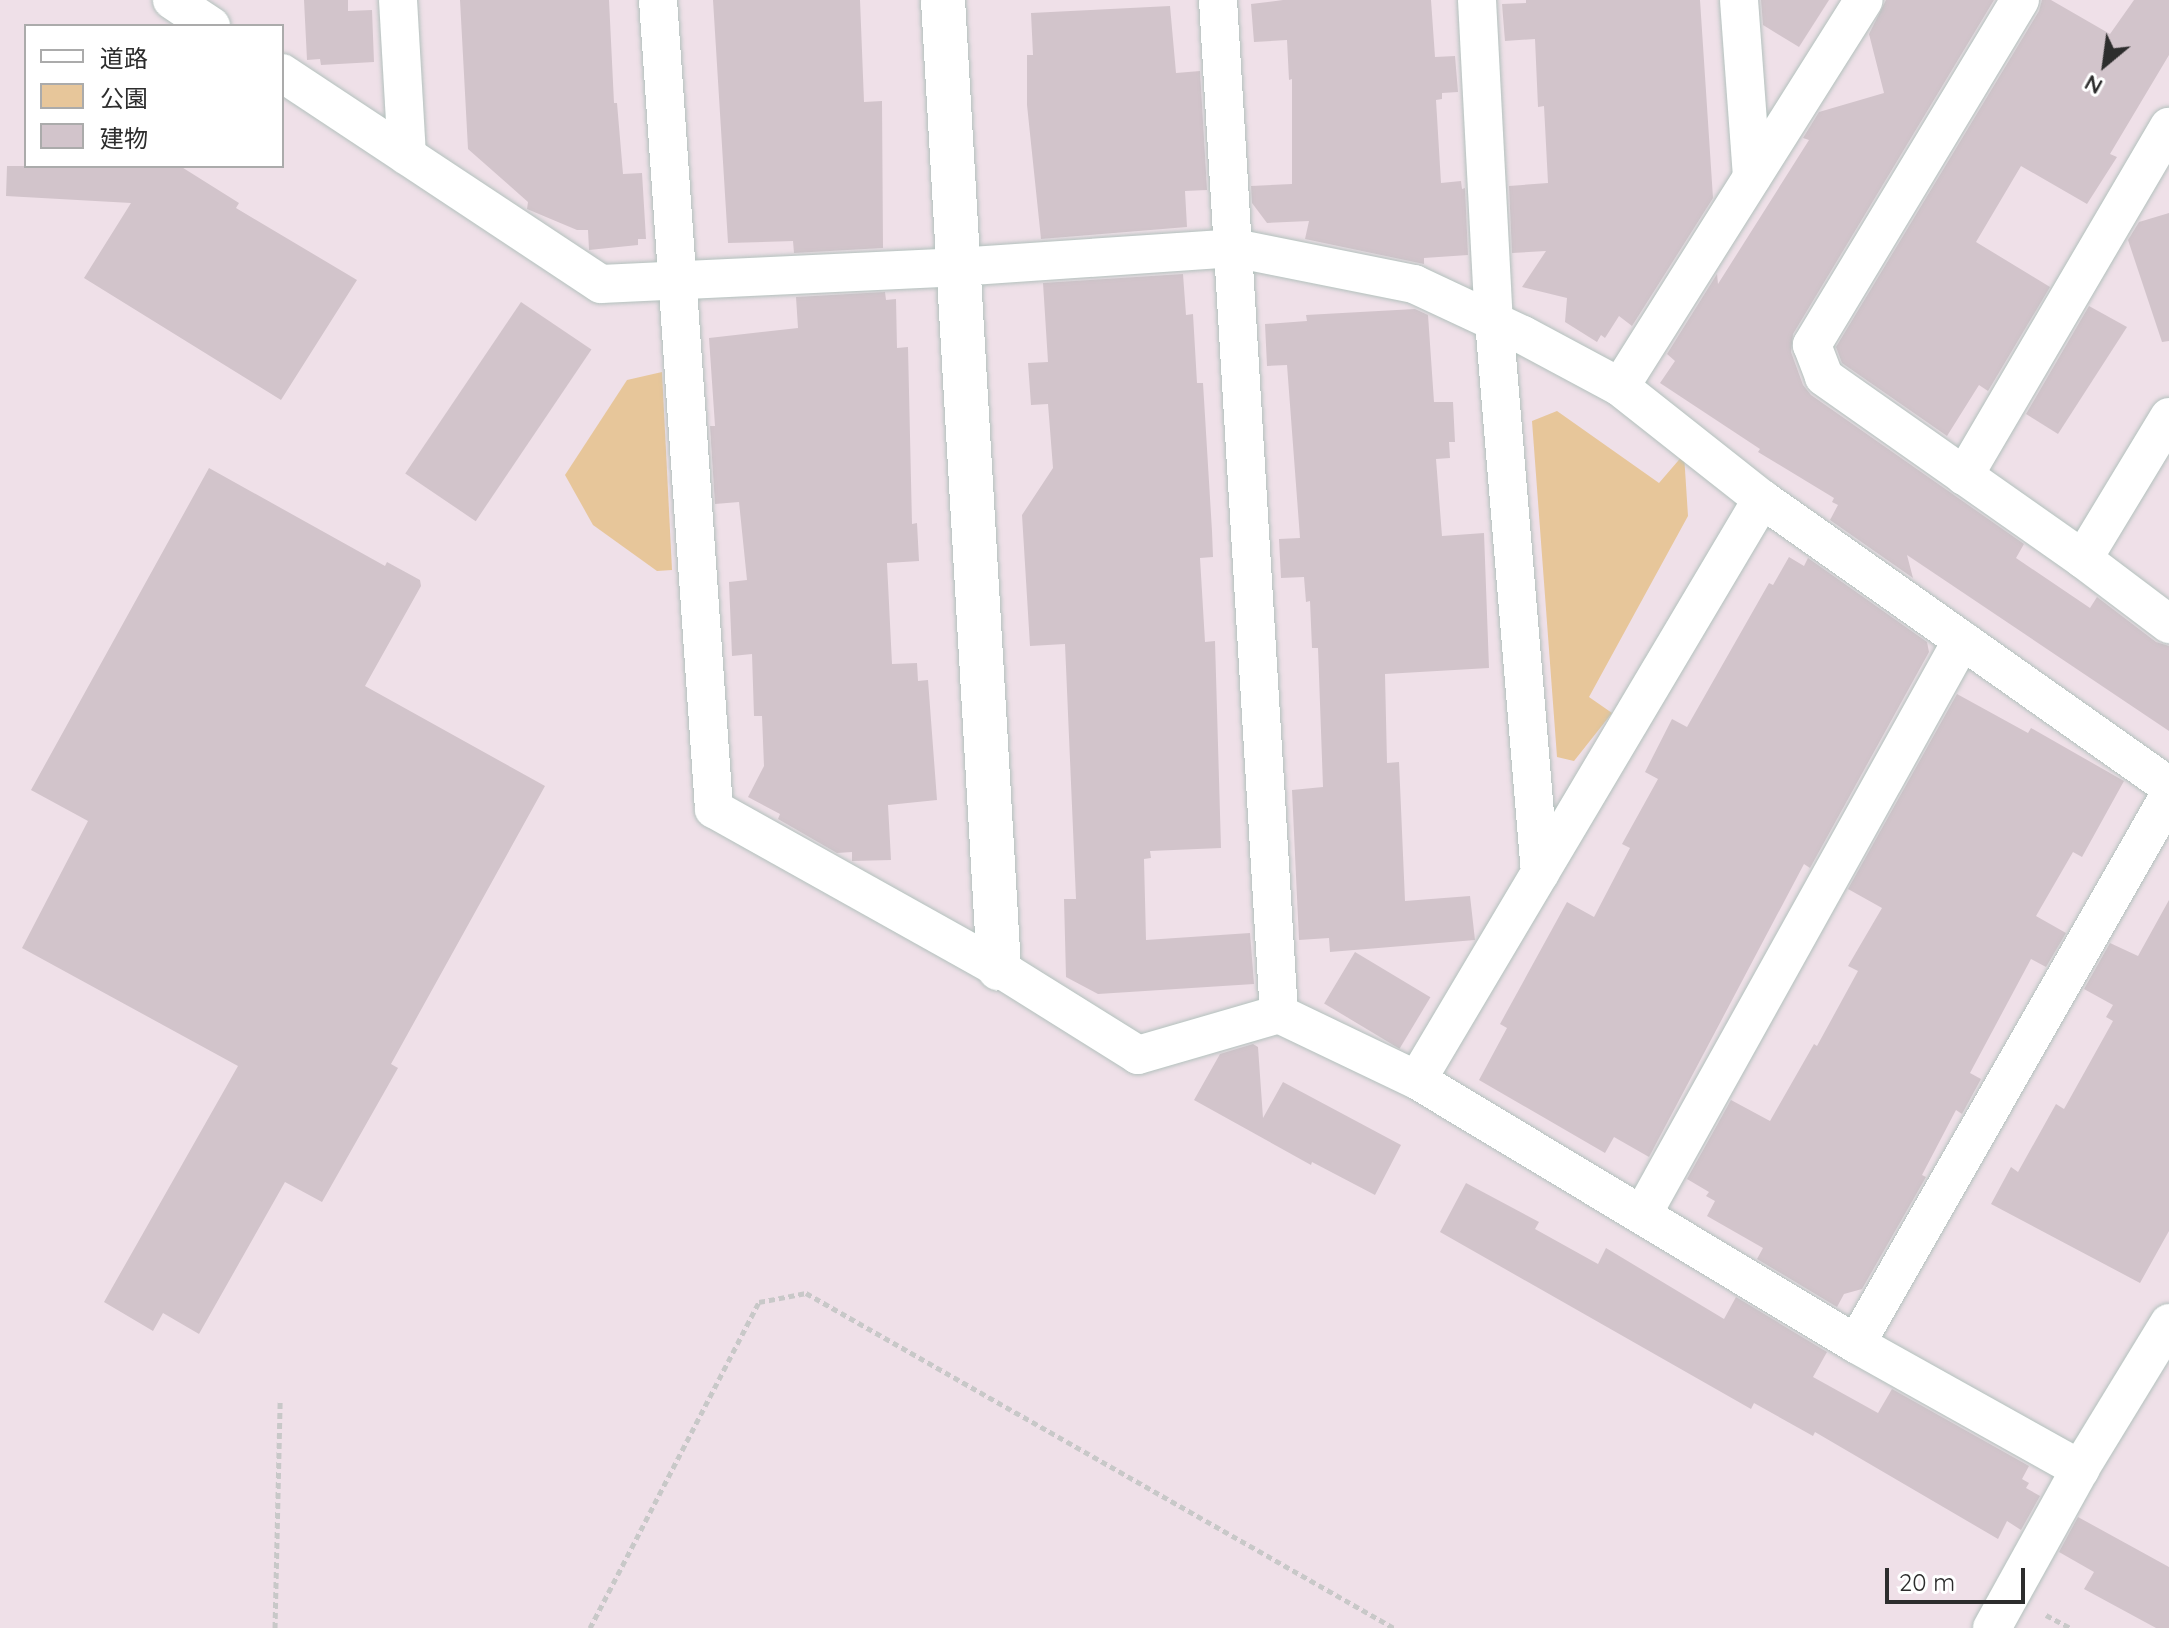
<!DOCTYPE html>
<meta charset="utf-8">
<style>
body{margin:0}
#map{position:relative;width:2169px;height:1628px;overflow:hidden;background:#efe0e8;font-family:Quicksand,"Noto Sans JP",sans-serif}
div>[style]{position:absolute}
.green>*{inset:0;background:#e7c69a}
.building>*{inset:0;background:#d2c4cb;transform-origin:0 0}
.path>*{height:5px;margin-top:-2.5px;transform-origin:0;background:repeating-linear-gradient(90deg,#c8c8c8 0 6px,transparent 0 10px)}
.roads{filter:drop-shadow(0 0 2px #b3c1bd) drop-shadow(0 0 2px #b3c1bd)}
.minor>*{height:38px;margin:-19px;padding:0 19px;transform-origin:19px;border-radius:19px;background:#fff}
.tertiary>*{height:44px;margin:-22px;padding:0 22px;transform-origin:22px;border-radius:22px;background:#fff}
span{translate:-50% -50%;white-space:nowrap;text-align:center;line-height:1.15;-webkit-text-stroke:6px #fff;paint-order:stroke}
.legend{position:absolute;left:24px;top:24px;width:260px;height:144px;box-sizing:border-box;background:#fff;border:2px solid #ababab;margin:0;padding:10px 14px;list-style:none;font-size:24px;color:#2d2d2d}
.legend li{display:flex;align-items:center;gap:16px;height:40px}
.legend b{width:40px;border:2px solid #ababab}
.north{position:absolute;left:2065px;top:24px;width:80px;height:80px;-webkit-text-stroke:6px #fff;paint-order:stroke;rotate:209deg;font-size:22px;font-weight:700;line-height:32px;text-align:center;color:#2d2d2d}
.north::after{content:'';display:block;margin:auto;width:28px;height:36px;background:#2d2d2d;clip-path:polygon(50% 0,100% 100%,50% 72%,0 100%)}
.scale{position:absolute;left:1885px;top:1568px;width:140px;height:36px;box-sizing:border-box;border:4px solid #2d2d2d;border-top:0;padding-left:10px;font-size:24px;line-height:28px;white-space:nowrap;color:#2d2d2d;-webkit-text-stroke:6px #fff;paint-order:stroke}
</style>
<div id="map">
<div class="green">
<i style="clip-path:polygon(662px 372px,672px 570px,657px 571px,593px 525px,565px 475px,627px 380px)"></i>
<i style="clip-path:polygon(1557px 411px,1659px 483px,1684px 454px,1688px 516px,1589px 697px,1612px 713px,1574px 761px,1557px 757px,1532px 421px)"></i>
</div>
<div class="building">
<i style="clip-path:polygon(304px 0,348px 0,348px 11px,372px 10px,374px 62px,321px 65px,320px 59px,307px 60px)"></i>
<i style="clip-path:polygon(460px 0,609px 0,614px 103px,617px 103px,623px 174px,642px 173px,646px 239px,638px 239px,638px 245px,589px 250px,588px 230px,577px 230px,527px 209px,528px 202px,468px 149px)"></i>
<i style="clip-path:polygon(713px 0,860px 0,864px 102px,882px 101px,883px 248px,794px 253px,793px 241px,728px 243px)"></i>
<i style="clip-path:polygon(1283px 0,1431px 0,1435px 57px,1455px 56px,1458px 92px,1442px 93px,1442px 99px,1436px 100px,1441px 183px,1461px 181px,1462px 189px,1465px 188px,1468px 255px,1424px 258px,1424px 264px,1305px 239px,1309px 221px,1267px 223px,1252px 203px,1251px 186px,1292px 184px,1292px 79px,1289px 80px,1287px 40px,1254px 42px,1251px 4px)"></i>
<i style="clip-path:polygon(1526px 0,1700px 0,1713px 198px,1632px 326px,1619px 316px,1605px 338px,1601px 335px,1597px 342px,1565px 322px,1567px 298px,1522px 287px,1546px 251px,1512px 253px,1509px 186px,1548px 183px,1544px 106px,1538px 107px,1535px 39px,1505px 41px,1502px 4px,1526px 3px)"></i>
<i style="clip-path:polygon(1761px 0,1829px 0,1799px 47px,1763px 25px)"></i>
<i style="clip-path:polygon(1886px 0,1994px 0,1793px 334px,1791px 352px,1803px 385px,1811px 395px,2024px 544px,2016px 558px,2090px 608px,2097px 597px,2156px 642px,2169px 646px,2169px 731px,1907px 555px,1913px 578px,1830px 520px,1838px 505px,1832px 502px,1834px 498px,1758px 452px,1760px 449px,1660px 383px,1675px 361px,1667px 354px,1717px 274px,1718px 284px,1809px 140px,1803px 138px,1819px 112px,1884px 93px,1869px 34px)"></i>
<i style="clip-path:polygon(2042px 0,2051px 0,2110px 34px,2134px 0,2169px 0,2169px 55px,2110px 154px,2117px 157px,2087px 204px,2021px 166px,1976px 242px,2050px 287px,1988px 391px,1979px 385px,1947px 436px,1842px 363px,1836px 347px,2039px 11px)"></i>
<i style="clip-path:polygon(1170px 6px,1176px 73px,1200px 71px,1207px 190px,1185px 191px,1187px 227px,1041px 239px,1027px 105px,1027px 55px,1033px 55px,1031px 13px)"></i>
<i style="clip-path:polygon(7px 166px,180px 166px,239px 203px,236px 208px,357px 280px,281px 400px,84px 278px,131px 203px,6px 196px)"></i>
<i style="clip-path:polygon(2169px 213px,2169px 341px,2162px 342px,2128px 240px,2139px 222px)"></i>
<i style="clip-path:polygon(1183px 274px,1186px 315px,1193px 314px,1197px 383px,1203px 383px,1212px 531px,1213px 557px,1200px 558px,1205px 642px,1215px 641px,1221px 848px,1150px 851px,1151px 858px,1144px 859px,1146px 940px,1250px 933px,1254px 984px,1098px 994px,1066px 977px,1064px 899px,1076px 899px,1065px 644px,1030px 646px,1022px 515px,1053px 468px,1048px 404px,1031px 405px,1028px 363px,1048px 362px,1043px 283px)"></i>
<i style="clip-path:polygon(885px 292px,886px 300px,896px 299px,897px 348px,908px 347px,912px 524px,917px 523px,919px 561px,887px 563px,892px 664px,917px 663px,918px 681px,928px 680px,937px 800px,888px 805px,891px 860px,852px 861px,852px 852px,837px 853px,778px 819px,780px 814px,748px 797px,764px 766px,762px 716px,754px 716px,752px 654px,732px 656px,729px 582px,747px 580px,739px 502px,715px 504px,710px 426px,715px 426px,709px 338px,798px 328px,796px 297px)"></i>
<i style="left:521px;top:302px;width:85px;height:207px;rotate:34deg"></i>
<i style="clip-path:polygon(2089px 306px,2127px 327px,2058px 434px,2026px 414px)"></i>
<i style="clip-path:polygon(1415px 309px,1428px 315px,1434px 402px,1453px 402px,1455px 442px,1449px 442px,1450px 458px,1436px 459px,1442px 536px,1484px 533px,1489px 668px,1385px 674px,1387px 763px,1399px 762px,1405px 901px,1470px 896px,1475px 940px,1330px 952px,1329px 938px,1299px 940px,1292px 790px,1323px 787px,1318px 648px,1312px 648px,1310px 601px,1306px 602px,1304px 577px,1281px 578px,1279px 539px,1300px 538px,1287px 365px,1267px 366px,1265px 324px,1307px 321px,1306px 315px)"></i>
<i style="clip-path:polygon(209px 468px,385px 566px,387px 562px,420px 580px,421px 586px,365px 686px,545px 786px,391px 1064px,398px 1068px,322px 1202px,285px 1182px,199px 1334px,163px 1313px,153px 1331px,104px 1302px,238px 1066px,22px 948px,88px 821px,31px 790px)"></i>
<i style="clip-path:polygon(1789px 557px,1804px 566px,1808px 558px,1927px 642px,1929px 652px,1810px 868px,1804px 864px,1649px 1157px,1614px 1137px,1605px 1153px,1479px 1080px,1507px 1028px,1500px 1024px,1567px 902px,1594px 917px,1630px 848px,1622px 844px,1658px 779px,1645px 772px,1672px 719px,1687px 727px,1769px 583px,1773px 585px)"></i>
<i style="clip-path:polygon(1957px 694px,2028px 733px,2031px 728px,2124px 781px,2082px 857px,2073px 852px,2036px 916px,2066px 933px,2046px 967px,2031px 959px,1970px 1073px,1981px 1079px,1962px 1114px,1956px 1110px,1922px 1175px,1926px 1177px,1862px 1289px,1844px 1294px,1837px 1307px,1757px 1259px,1763px 1248px,1707px 1216px,1715px 1201px,1706px 1196px,1709px 1192px,1687px 1179px,1731px 1100px,1770px 1121px,1814px 1044px,1817px 1046px,1858px 971px,1848px 966px,1882px 908px,1848px 889px)"></i>
<i style="clip-path:polygon(2169px 900px,2169px 1231px,2140px 1283px,1991px 1204px,2011px 1167px,2018px 1172px,2056px 1104px,2064px 1109px,2113px 1021px,2106px 1017px,2113px 1005px,2084px 989px,2110px 943px,2138px 956px)"></i>
<i style="left:1355px;top:952px;width:88px;height:60px;rotate:31deg"></i>
<i style="clip-path:polygon(1253px 1044px,1258px 1047px,1263px 1118px,1283px 1082px,1401px 1145px,1375px 1195px,1312px 1162px,1311px 1165px,1194px 1100px,1220px 1054px)"></i>
<i style="clip-path:polygon(1466px 1183px,1539px 1222px,1535px 1229px,1598px 1264px,1606px 1248px,1724px 1319px,1736px 1297px,1827px 1352px,1813px 1377px,1878px 1413px,1892px 1389px,2029px 1466px,2022px 1479px,2029px 1483px,2026px 1488px,2040px 1496px,2021px 1530px,2007px 1521px,1998px 1539px,1815px 1432px,1813px 1436px,1754px 1403px,1751px 1409px,1440px 1232px)"></i>
<i style="clip-path:polygon(2078px 1517px,2169px 1567px,2169px 1628px,2156px 1628px,2084px 1589px,2094px 1572px,2059px 1552px)"></i>
</div>
<div class="path">
<i style="left:2046px;top:1615px;width:27px;rotate:28deg"></i>
<i style="left:275px;top:1628px;width:226px;rotate:-88.7deg"></i>
<i style="left:590px;top:1628px;width:367px;rotate:-62.6deg"></i>
<i style="left:759px;top:1302px;width:48px;rotate:-10.8deg"></i>
<i style="left:806px;top:1293px;width:677px;rotate:29.67deg"></i>
</div>
<div class="roads">
<div class="minor">
<i style="left:172px;top:0;width:47px;rotate:33.7deg"></i>
<i style="left:398px;top:0;width:156px;rotate:86.7deg"></i>
<i style="left:658px;top:0;width:811px;rotate:86.04deg"></i>
<i style="left:714px;top:809px;width:326px;rotate:29.2deg"></i>
<i style="left:999px;top:968px;width:164px;rotate:32deg"></i>
<i style="left:1138px;top:1055px;width:147px;rotate:-16.2deg"></i>
<i style="left:1279px;top:1014px;width:153px;rotate:25.6deg"></i>
<i style="left:1417px;top:1080px;width:512px;rotate:31.02deg"></i>
<i style="left:1856px;top:1344px;width:257px;rotate:29.2deg"></i>
<i style="left:1218px;top:0;width:1016px;rotate:86.56deg"></i>
<i style="left:1477px;top:0;width:321px;rotate:87deg"></i>
<i style="left:1494px;top:321px;width:554px;rotate:85.24deg"></i>
<i style="left:1739px;top:0;width:177px;rotate:85.8deg"></i>
<i style="left:2020px;top:0;width:403px;rotate:121.1deg"></i>
<i style="left:1812px;top:345px;width:34px;rotate:69deg"></i>
<i style="left:1824px;top:377px;width:317px;rotate:35.1deg"></i>
<i style="left:2083px;top:559px;width:108px;rotate:37.1deg"></i>
<i style="left:282px;top:73px;width:382px;rotate:33.5deg"></i>
<i style="left:601px;top:284px;width:356px;rotate:-2.7deg"></i>
<i style="left:957px;top:267px;width:278px;rotate:-3.9deg"></i>
<i style="left:1234px;top:248px;width:184px;rotate:11.3deg"></i>
<i style="left:1414px;top:284px;width:120px;rotate:25.1deg"></i>
<i style="left:1523px;top:335px;width:110px;rotate:28.2deg"></i>
<i style="left:1620px;top:387px;width:181px;rotate:38.3deg"></i>
<i style="left:1762px;top:499px;width:498px;rotate:35.2deg"></i>
<i style="left:1620px;top:387px;width:457px;rotate:-57.8deg"></i>
<i style="left:1964px;top:476px;width:405px;rotate:-59.6deg"></i>
<i style="left:2083px;top:559px;width:166px;rotate:-58.8deg"></i>
<i style="left:1417px;top:1080px;width:676px;rotate:-59.3deg"></i>
<i style="left:1642px;top:1215px;width:658px;rotate:-60.9deg"></i>
<i style="left:1856px;top:1344px;width:631px;rotate:-60.27deg"></i>
<i style="left:1992px;top:1628px;width:182px;rotate:-61deg"></i>
<i style="left:2080px;top:1469px;width:171px;rotate:-58.6deg"></i>
</div>
<div class="tertiary">
<i style="left:943px;top:0;width:970px;rotate:86.69deg"></i>
</div>
</div>
<ul class="legend">
<li><b style="height:10px;background:#fff"></b>道路</li>
<li><b style="height:22px;background:#e7c69a"></b>公園</li>
<li><b style="height:22px;background:#d2c4cb"></b>建物</li>
</ul>
<div class="north">N</div>
<div class="scale">20 m</div>
</div>
